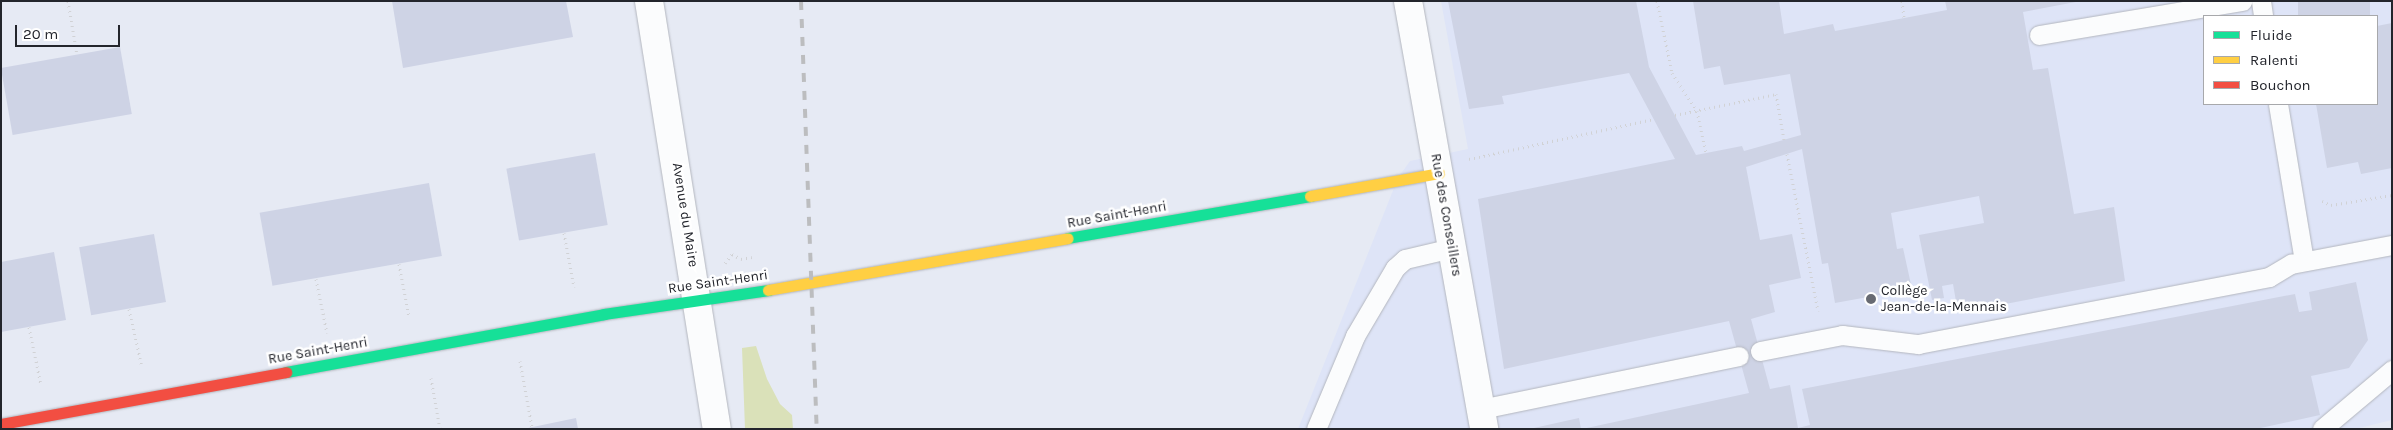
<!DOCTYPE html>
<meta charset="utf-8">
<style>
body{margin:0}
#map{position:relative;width:2393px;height:430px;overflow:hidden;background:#e6eaf4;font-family:Karla,sans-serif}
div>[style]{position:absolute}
.built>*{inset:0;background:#dee4f7}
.green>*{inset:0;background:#dae1b9}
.building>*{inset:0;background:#ced3e5;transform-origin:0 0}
.path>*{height:3px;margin-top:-1.5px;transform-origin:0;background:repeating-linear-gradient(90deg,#d1d2d5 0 1px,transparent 0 5px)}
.roads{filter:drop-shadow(0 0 1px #b3b6be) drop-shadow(0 0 1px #b3b6be)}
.lane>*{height:19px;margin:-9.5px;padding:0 9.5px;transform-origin:9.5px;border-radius:9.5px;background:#fbfcfd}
.street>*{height:28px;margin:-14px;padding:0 14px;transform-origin:14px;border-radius:14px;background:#fbfcfd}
.fast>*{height:11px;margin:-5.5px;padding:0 5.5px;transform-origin:5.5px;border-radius:5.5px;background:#16e098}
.slow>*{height:11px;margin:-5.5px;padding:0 5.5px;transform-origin:5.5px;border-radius:5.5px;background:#ffcf43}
.jam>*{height:11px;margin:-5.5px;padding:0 5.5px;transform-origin:5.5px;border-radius:5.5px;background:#f24e42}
.rail>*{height:4px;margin-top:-2px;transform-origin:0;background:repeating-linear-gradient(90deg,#bcbdbf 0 9px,transparent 0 18px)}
.dots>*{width:14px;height:14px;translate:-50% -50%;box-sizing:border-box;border:2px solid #fff;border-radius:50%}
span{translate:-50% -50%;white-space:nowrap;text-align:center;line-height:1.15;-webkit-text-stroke:5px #fff;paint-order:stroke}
.street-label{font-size:14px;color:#23252c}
.poi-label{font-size:14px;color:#23252c}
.left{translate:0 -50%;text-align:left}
.frame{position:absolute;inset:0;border:2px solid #23252c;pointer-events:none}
.legend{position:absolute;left:2203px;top:15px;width:175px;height:90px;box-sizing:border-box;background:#fff;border:1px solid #a7a8ab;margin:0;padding:6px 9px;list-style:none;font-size:15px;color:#23252c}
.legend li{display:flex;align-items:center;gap:10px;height:25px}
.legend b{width:25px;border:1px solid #a7a8ab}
.scale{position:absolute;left:15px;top:25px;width:105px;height:22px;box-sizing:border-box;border:2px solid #23252c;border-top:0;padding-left:6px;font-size:15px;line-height:18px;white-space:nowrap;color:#23252c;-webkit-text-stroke:4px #fff;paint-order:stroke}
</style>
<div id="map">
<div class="built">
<i style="clip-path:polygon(evenodd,1441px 1px,2392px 1px,2392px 420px,2355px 429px,1298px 429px,1398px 178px,1410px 161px,1468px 149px,1441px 1px,2204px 16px,2377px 16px,2377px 104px,2204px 104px,2204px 16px)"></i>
</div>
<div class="green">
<i style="clip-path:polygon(756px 346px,767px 379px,780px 404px,792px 415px,793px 429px,745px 429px,742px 348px)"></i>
</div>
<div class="building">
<i style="clip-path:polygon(392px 1px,566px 1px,573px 37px,403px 68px)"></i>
<i style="clip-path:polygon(1448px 1px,1636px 1px,1649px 67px,1696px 155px,1742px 146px,1744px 151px,1801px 135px,1790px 74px,1724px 85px,1720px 66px,1704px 69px,1693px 1px,1779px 1px,1784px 34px,1833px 24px,1835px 31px,1947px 10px,1945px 1px,2081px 1px,2023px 12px,2033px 70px,2048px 68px,2074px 214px,2114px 207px,2125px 281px,1958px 313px,1953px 284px,1942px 286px,1944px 298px,1932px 300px,1919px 235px,1984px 223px,1979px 196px,1891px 213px,1897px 249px,1903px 248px,1912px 289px,1835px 303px,1828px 263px,1822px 264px,1802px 149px,1746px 167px,1760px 240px,1792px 234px,1801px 278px,1769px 285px,1775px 312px,1751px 319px,1770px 389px,1790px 385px,1798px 428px,1810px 425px,1802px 389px,2295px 294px,2299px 312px,2312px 310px,2309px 292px,2356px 282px,2368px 340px,2349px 368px,2311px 376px,2320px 415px,2256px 429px,1582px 429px,1749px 393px,1729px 321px,1504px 369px,1478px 199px,1675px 159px,1629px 73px,1502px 96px,1504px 104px,1469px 109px)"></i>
<i style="left:2298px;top:1px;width:72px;height:15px"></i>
<i style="clip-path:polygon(2392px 23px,2392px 168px,2361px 174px,2358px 162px,2327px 168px,2316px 104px,2377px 104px,2377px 26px)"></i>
<i style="left:120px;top:47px;width:68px;height:121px;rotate:80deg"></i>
<i style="left:595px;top:153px;width:73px;height:90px;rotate:80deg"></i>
<i style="left:429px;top:183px;width:74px;height:172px;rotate:80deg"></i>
<i style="left:154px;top:234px;width:69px;height:76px;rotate:80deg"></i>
<i style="clip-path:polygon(54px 252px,66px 320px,1px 332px,1px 262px)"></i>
<i style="clip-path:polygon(576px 418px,578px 429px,528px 429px,528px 428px)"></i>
<i style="clip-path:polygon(1579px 418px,1581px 429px,1534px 429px,1534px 428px)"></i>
</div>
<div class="path">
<i style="left:68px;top:1px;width:55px;rotate:80.5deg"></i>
<i style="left:1657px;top:1px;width:74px;rotate:78.2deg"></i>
<i style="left:1672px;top:73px;width:45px;rotate:56.7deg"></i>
<i style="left:1697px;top:111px;width:43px;rotate:77.9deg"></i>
<i style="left:1902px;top:1px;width:17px;rotate:83deg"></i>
<i style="left:1675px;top:115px;width:103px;rotate:-11.7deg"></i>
<i style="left:1776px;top:94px;width:47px;rotate:80.1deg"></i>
<i style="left:1787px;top:154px;width:160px;rotate:78.8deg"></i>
<i style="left:1469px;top:159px;width:189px;rotate:-12.2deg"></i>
<i style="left:2322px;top:201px;width:10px;rotate:24deg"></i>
<i style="left:2331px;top:205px;width:62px;rotate:-9.3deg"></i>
<i style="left:564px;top:233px;width:55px;rotate:79.5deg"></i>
<i style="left:725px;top:263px;width:11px;rotate:-52deg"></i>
<i style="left:732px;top:254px;width:10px;rotate:29deg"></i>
<i style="left:741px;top:259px;width:11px;rotate:-10deg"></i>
<i style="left:399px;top:264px;width:54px;rotate:79.3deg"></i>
<i style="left:316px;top:279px;width:55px;rotate:78.5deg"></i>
<i style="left:129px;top:309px;width:59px;rotate:77.4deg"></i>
<i style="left:29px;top:327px;width:59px;rotate:78.3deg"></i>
<i style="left:520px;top:361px;width:67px;rotate:79.7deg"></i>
<i style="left:431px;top:378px;width:52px;rotate:80deg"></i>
</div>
<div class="roads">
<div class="lane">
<i style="left:2261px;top:1px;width:15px;rotate:82deg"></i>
<i style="left:2039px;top:35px;width:206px;rotate:-9.5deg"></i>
<i style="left:2278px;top:104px;width:159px;rotate:80.6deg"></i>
<i style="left:1760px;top:351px;width:84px;rotate:-11deg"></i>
<i style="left:1842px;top:335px;width:77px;rotate:6.8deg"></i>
<i style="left:1918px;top:344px;width:357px;rotate:-10.8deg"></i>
<i style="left:2269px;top:277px;width:26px;rotate:-31deg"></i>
<i style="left:2291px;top:264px;width:103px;rotate:-10.7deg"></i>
<i style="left:1481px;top:409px;width:263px;rotate:-11.6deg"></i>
<i style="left:1316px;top:429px;width:101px;rotate:-67.2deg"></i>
<i style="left:1355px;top:336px;width:79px;rotate:-59.5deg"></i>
<i style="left:1395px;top:268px;width:13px;rotate:-42deg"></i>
<i style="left:1405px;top:259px;width:48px;rotate:-13.2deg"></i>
<i style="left:2322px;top:429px;width:92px;rotate:-40.1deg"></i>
</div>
<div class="street">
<i style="left:649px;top:1px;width:433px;rotate:81deg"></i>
<i style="left:1408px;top:1px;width:435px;rotate:79.9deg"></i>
</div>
<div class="fast">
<i style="left:1068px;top:238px;width:246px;rotate:-9.8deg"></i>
<i style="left:286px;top:372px;width:323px;rotate:-10.3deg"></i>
<i style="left:604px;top:314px;width:166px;rotate:-8.3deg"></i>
</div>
<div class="slow">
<i style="left:1310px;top:196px;width:131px;rotate:-10.1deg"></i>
<i style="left:768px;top:290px;width:304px;rotate:-9.8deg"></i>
</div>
<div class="jam">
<i style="left:1px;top:424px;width:290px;rotate:-10.3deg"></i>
</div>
</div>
<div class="rail">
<i style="left:801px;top:1px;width:428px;rotate:87.9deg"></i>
</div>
<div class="dots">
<i style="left:1871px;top:299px;background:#676a72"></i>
</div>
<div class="street-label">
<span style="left:685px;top:215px;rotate:81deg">Avenue du Maire</span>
<span style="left:1117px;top:215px;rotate:-10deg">Rue Saint-Henri</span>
<span style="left:1446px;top:215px;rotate:80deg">Rue des Conseillers</span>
<span style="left:718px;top:282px;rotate:-8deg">Rue Saint-Henri</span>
<span style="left:318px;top:351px;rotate:-10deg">Rue Saint-Henri</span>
</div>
<div class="poi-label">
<span class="left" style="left:1881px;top:299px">Collège<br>Jean-de-la-Mennais</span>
</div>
<div class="frame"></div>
<ul class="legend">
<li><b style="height:6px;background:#16e098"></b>Fluide</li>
<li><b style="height:6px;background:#ffcf43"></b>Ralenti</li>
<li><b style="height:6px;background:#f24e42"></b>Bouchon</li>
</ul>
<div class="scale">20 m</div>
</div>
